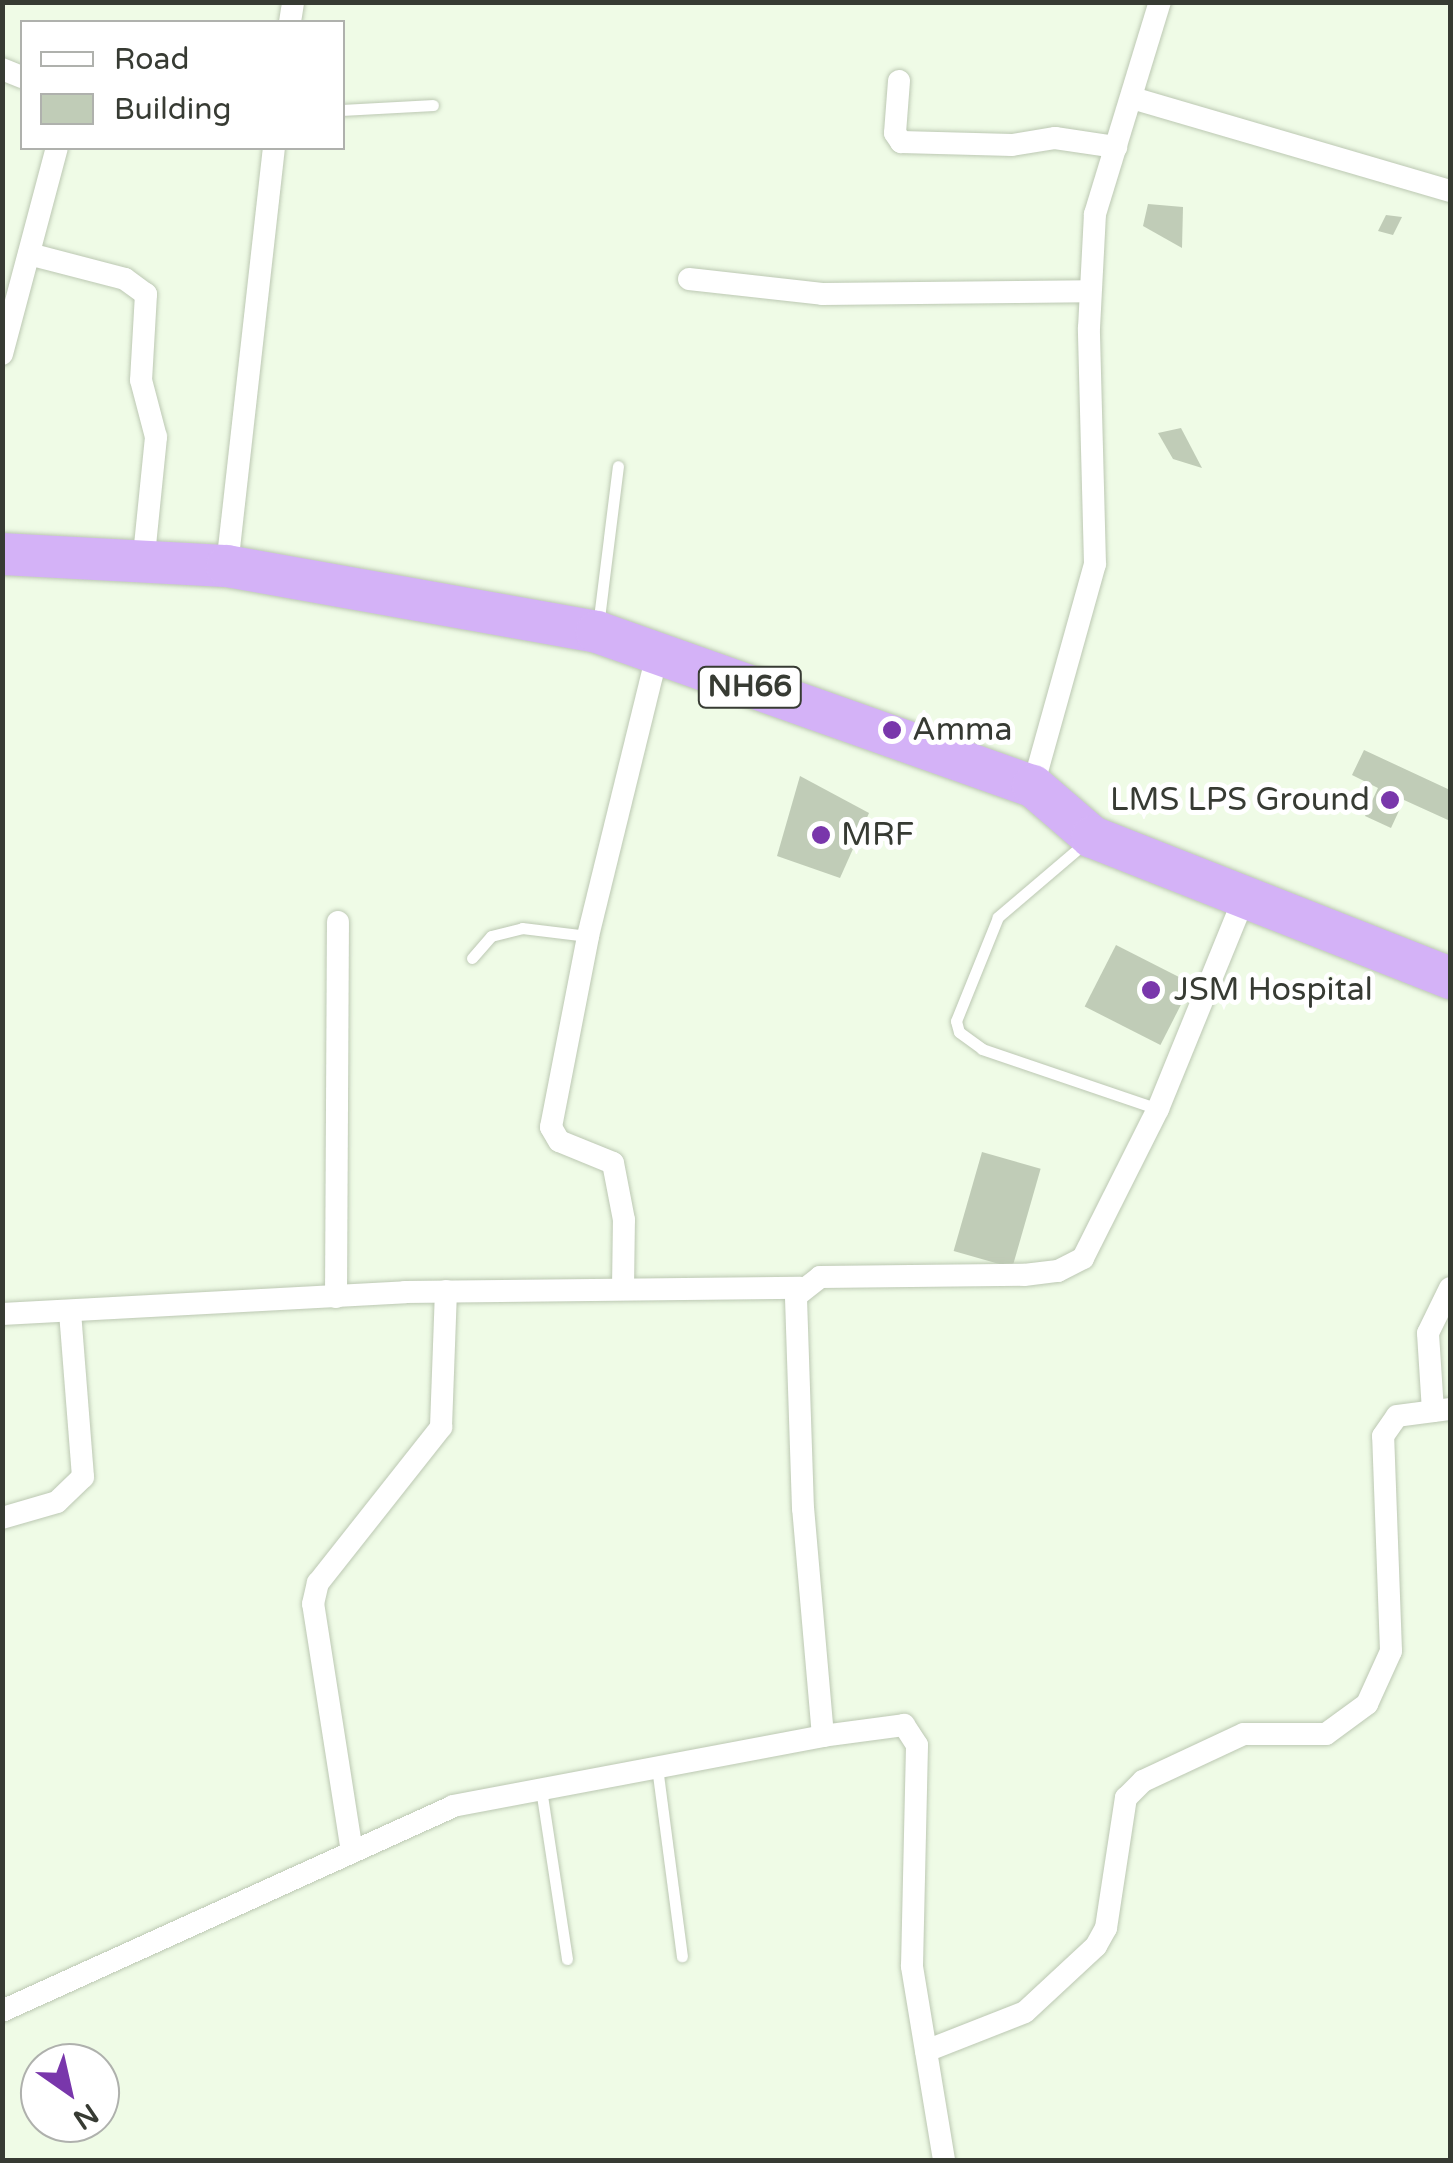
<!DOCTYPE html>
<style>
body{margin:0}
#map{position:relative;width:1453px;height:2163px;overflow:hidden;background:#effbe6;font-family:"Varela Round",sans-serif}
div>[style]{position:absolute}
.building>*{inset:0;background:#c0ccb7;transform-origin:0 0}
.roads{filter:drop-shadow(0 0 2px #bcc8b3) drop-shadow(0 0 2px #bcc8b3)}
.lane>*{height:11px;margin:-5.5px;padding:0 5.5px;transform-origin:5.5px;border-radius:5.5px;background:#fff}
.street>*{height:22px;margin:-11px;padding:0 11px;transform-origin:11px;border-radius:11px;background:#fff}
.highway>*{height:42px;margin:-21px;padding:0 21px;transform-origin:21px;border-radius:21px;background:#d4b2f7}
.dots>*{width:28px;height:28px;translate:-50% -50%;box-sizing:border-box;border:5px solid #fff;border-radius:50%}
span{translate:-50% -50%;white-space:nowrap;text-align:center;line-height:1.15;-webkit-text-stroke:10px #fff;paint-order:stroke}
.shield-label span{padding:2px 8px;background:#fff;border:2px solid;border-radius:8px;-webkit-text-stroke-width:0}
.shield-label{font-size:30px;color:#373b33;font-weight:700}
.poi-label{font-size:32px;color:#373b33}
.left{translate:0 -50%;text-align:left}
.right{translate:-100% -50%;text-align:right}
.frame{position:absolute;inset:0;border:5px solid #373b33;pointer-events:none}
.legend{position:absolute;left:20px;top:20px;width:325px;height:130px;box-sizing:border-box;background:#fff;border:2px solid #afb1ad;margin:0;padding:12px 18px;list-style:none;font-size:30px;color:#373b33}
.legend li{display:flex;align-items:center;gap:20px;height:50px}
.legend b{width:50px;border:2px solid #afb1ad}
.north{position:absolute;left:20px;top:2043px;width:100px;height:100px;box-sizing:border-box;background:#fff;border:2px solid #afb1ad;border-radius:50%;rotate:146deg;font-size:28px;font-weight:700;line-height:40px;text-align:center;color:#373b33}
.north::after{content:'';display:block;margin:auto;width:35px;height:45px;background:#7937ab;clip-path:polygon(50% 0,100% 100%,50% 72%,0 100%)}
</style>
<div id="map">
<div class="building">
<i style="clip-path:polygon(1148px 204px,1183px 207px,1182px 248px,1143px 226px)"></i>
<i style="clip-path:polygon(1386px 215px,1402px 217px,1393px 235px,1378px 231px)"></i>
<i style="clip-path:polygon(1181px 428px,1202px 468px,1173px 459px,1158px 433px)"></i>
<i style="clip-path:polygon(1364px 750px,1450px 790px,1448px 820px,1404px 800px,1391px 828px,1365px 816px,1378px 788px,1352px 775px)"></i>
<i style="clip-path:polygon(800px 776px,869px 813px,840px 878px,777px 856px)"></i>
<i style="left:1116px;top:945px;width:85px;height:69px;rotate:27deg"></i>
<i style="left:982px;top:1152px;width:61px;height:103px;rotate:16deg"></i>
</div>
<div class="roads">
<div class="lane">
<i style="left:342px;top:110px;width:91px;rotate:-3.1deg"></i>
<i style="left:598px;top:626px;width:161px;rotate:-82.9deg"></i>
<i style="left:1086px;top:842px;width:116px;rotate:139.6deg"></i>
<i style="left:998px;top:917px;width:112px;rotate:112deg"></i>
<i style="left:956px;top:1021px;width:11px;rotate:75deg"></i>
<i style="left:959px;top:1032px;width:29px;rotate:36deg"></i>
<i style="left:982px;top:1049px;width:186px;rotate:18.8deg"></i>
<i style="left:472px;top:958px;width:29px;rotate:-49deg"></i>
<i style="left:491px;top:936px;width:32px;rotate:-14deg"></i>
<i style="left:522px;top:928px;width:66px;rotate:6.9deg"></i>
<i style="left:657px;top:1767px;width:191px;rotate:82.5deg"></i>
<i style="left:541px;top:1789px;width:172px;rotate:81.3deg"></i>
</div>
<div class="street">
<i style="left:290px;top:22px;width:20px;rotate:-81deg"></i>
<i style="left:2px;top:69px;width:22px;rotate:22deg"></i>
<i style="left:899px;top:81px;width:52px;rotate:94.4deg"></i>
<i style="left:895px;top:133px;width:11px;rotate:56deg"></i>
<i style="left:901px;top:142px;width:111px;rotate:1.5deg"></i>
<i style="left:1012px;top:145px;width:44px;rotate:-9.2deg"></i>
<i style="left:1055px;top:138px;width:62px;rotate:8.4deg"></i>
<i style="left:1132px;top:98px;width:331px;rotate:16.3deg"></i>
<i style="left:29px;top:254px;width:99px;rotate:14.6deg"></i>
<i style="left:125px;top:279px;width:26px;rotate:36deg"></i>
<i style="left:146px;top:294px;width:86px;rotate:93.3deg"></i>
<i style="left:141px;top:380px;width:59px;rotate:75.3deg"></i>
<i style="left:156px;top:437px;width:130px;rotate:95.8deg"></i>
<i style="left:689px;top:279px;width:134px;rotate:6.4deg"></i>
<i style="left:822px;top:294px;width:267px;rotate:-0.6deg"></i>
<i style="left:2px;top:354px;width:213px;rotate:-75.1deg"></i>
<i style="left:227px;top:566px;width:421px;rotate:-83.6deg"></i>
<i style="left:1033px;top:786px;width:230px;rotate:-74.4deg"></i>
<i style="left:1095px;top:564px;width:236px;rotate:-91.5deg"></i>
<i style="left:1089px;top:328px;width:114px;rotate:-87deg"></i>
<i style="left:1095px;top:214px;width:222px;rotate:-73deg"></i>
<i style="left:623px;top:1288px;width:68px;rotate:-89.2deg"></i>
<i style="left:624px;top:1220px;width:58px;rotate:-100.9deg"></i>
<i style="left:613px;top:1163px;width:58px;rotate:-157.8deg"></i>
<i style="left:559px;top:1141px;width:16px;rotate:-120deg"></i>
<i style="left:551px;top:1127px;width:195px;rotate:-79deg"></i>
<i style="left:588px;top:936px;width:292px;rotate:-76.2deg"></i>
<i style="left:336px;top:1297px;width:375px;rotate:-89.7deg"></i>
<i style="left:2px;top:1314px;width:404px;rotate:-3.1deg"></i>
<i style="left:405px;top:1292px;width:395px;rotate:-0.6deg"></i>
<i style="left:1433px;top:1411px;width:78px;rotate:-93.7deg"></i>
<i style="left:1428px;top:1333px;width:50px;rotate:-63.9deg"></i>
<i style="left:2px;top:1518px;width:57px;rotate:-16.2deg"></i>
<i style="left:57px;top:1502px;width:36px;rotate:-44deg"></i>
<i style="left:83px;top:1477px;width:166px;rotate:-94.5deg"></i>
<i style="left:352px;top:1852px;width:251px;rotate:-98.9deg"></i>
<i style="left:313px;top:1604px;width:22px;rotate:-77deg"></i>
<i style="left:318px;top:1583px;width:199px;rotate:-51.7deg"></i>
<i style="left:441px;top:1427px;width:136px;rotate:-87.9deg"></i>
<i style="left:2px;top:2011px;width:495px;rotate:-24.4deg"></i>
<i style="left:453px;top:1806px;width:377px;rotate:-10.7deg"></i>
<i style="left:926px;top:2051px;width:106px;rotate:-21.5deg"></i>
<i style="left:1025px;top:2012px;width:97px;rotate:-42.9deg"></i>
<i style="left:1096px;top:1946px;width:21px;rotate:-61deg"></i>
<i style="left:1106px;top:1928px;width:132px;rotate:-81.3deg"></i>
<i style="left:1126px;top:1798px;width:24px;rotate:-45deg"></i>
<i style="left:1143px;top:1781px;width:111px;rotate:-25deg"></i>
<i style="left:1244px;top:1734px;width:82px"></i>
<i style="left:1326px;top:1734px;width:51px;rotate:-36.2deg"></i>
<i style="left:1367px;top:1704px;width:58px;rotate:-65.6deg"></i>
<i style="left:1391px;top:1651px;width:215px;rotate:-92.1deg"></i>
<i style="left:1383px;top:1436px;width:24px;rotate:-55deg"></i>
<i style="left:1397px;top:1416px;width:53px;rotate:-7.5deg"></i>
<i style="left:944px;top:2160px;width:197px;rotate:-99.4deg"></i>
<i style="left:912px;top:1966px;width:221px;rotate:-88.7deg"></i>
<i style="left:917px;top:1745px;width:24px;rotate:-123deg"></i>
<i style="left:904px;top:1725px;width:82px;rotate:172.3deg"></i>
<i style="left:823px;top:1736px;width:228px;rotate:-95deg"></i>
<i style="left:803px;top:1509px;width:213px;rotate:-91.9deg"></i>
<i style="left:796px;top:1296px;width:31px;rotate:-38deg"></i>
<i style="left:820px;top:1277px;width:204px;rotate:-0.6deg"></i>
<i style="left:1024px;top:1275px;width:34px;rotate:-7deg"></i>
<i style="left:1058px;top:1271px;width:28px;rotate:-27deg"></i>
<i style="left:1083px;top:1258px;width:167px;rotate:-63.3deg"></i>
<i style="left:1158px;top:1109px;width:225px;rotate:-67.8deg"></i>
</div>
<div class="highway">
<i style="left:2px;top:554px;width:225px;rotate:3.1deg"></i>
<i style="left:227px;top:566px;width:376px;rotate:10.1deg"></i>
<i style="left:597px;top:632px;width:462px;rotate:19.5deg"></i>
<i style="left:1033px;top:786px;width:78px;rotate:40.8deg"></i>
<i style="left:1092px;top:837px;width:385px;rotate:21.5deg"></i>
</div>
</div>
<div class="dots">
<i style="left:892px;top:730px;background:#7937ab"></i>
<i style="left:1390px;top:800px;background:#7937ab"></i>
<i style="left:821px;top:835px;background:#7937ab"></i>
<i style="left:1151px;top:990px;background:#7937ab"></i>
</div>
<div class="shield-label">
<span style="left:750px;top:687px">NH66</span>
</div>
<div class="poi-label">
<span class="left" style="left:912px;top:730px">Amma</span>
<span class="right" style="left:1370px;top:800px">LMS LPS Ground</span>
<span class="left" style="left:841px;top:835px">MRF</span>
<span class="left" style="left:1174px;top:990px">JSM Hospital</span>
</div>
<div class="frame"></div>
<ul class="legend">
<li><b style="height:12px;background:#fff"></b>Road</li>
<li><b style="height:28px;background:#c0ccb7"></b>Building</li>
</ul>
<div class="north">N</div>
</div>
